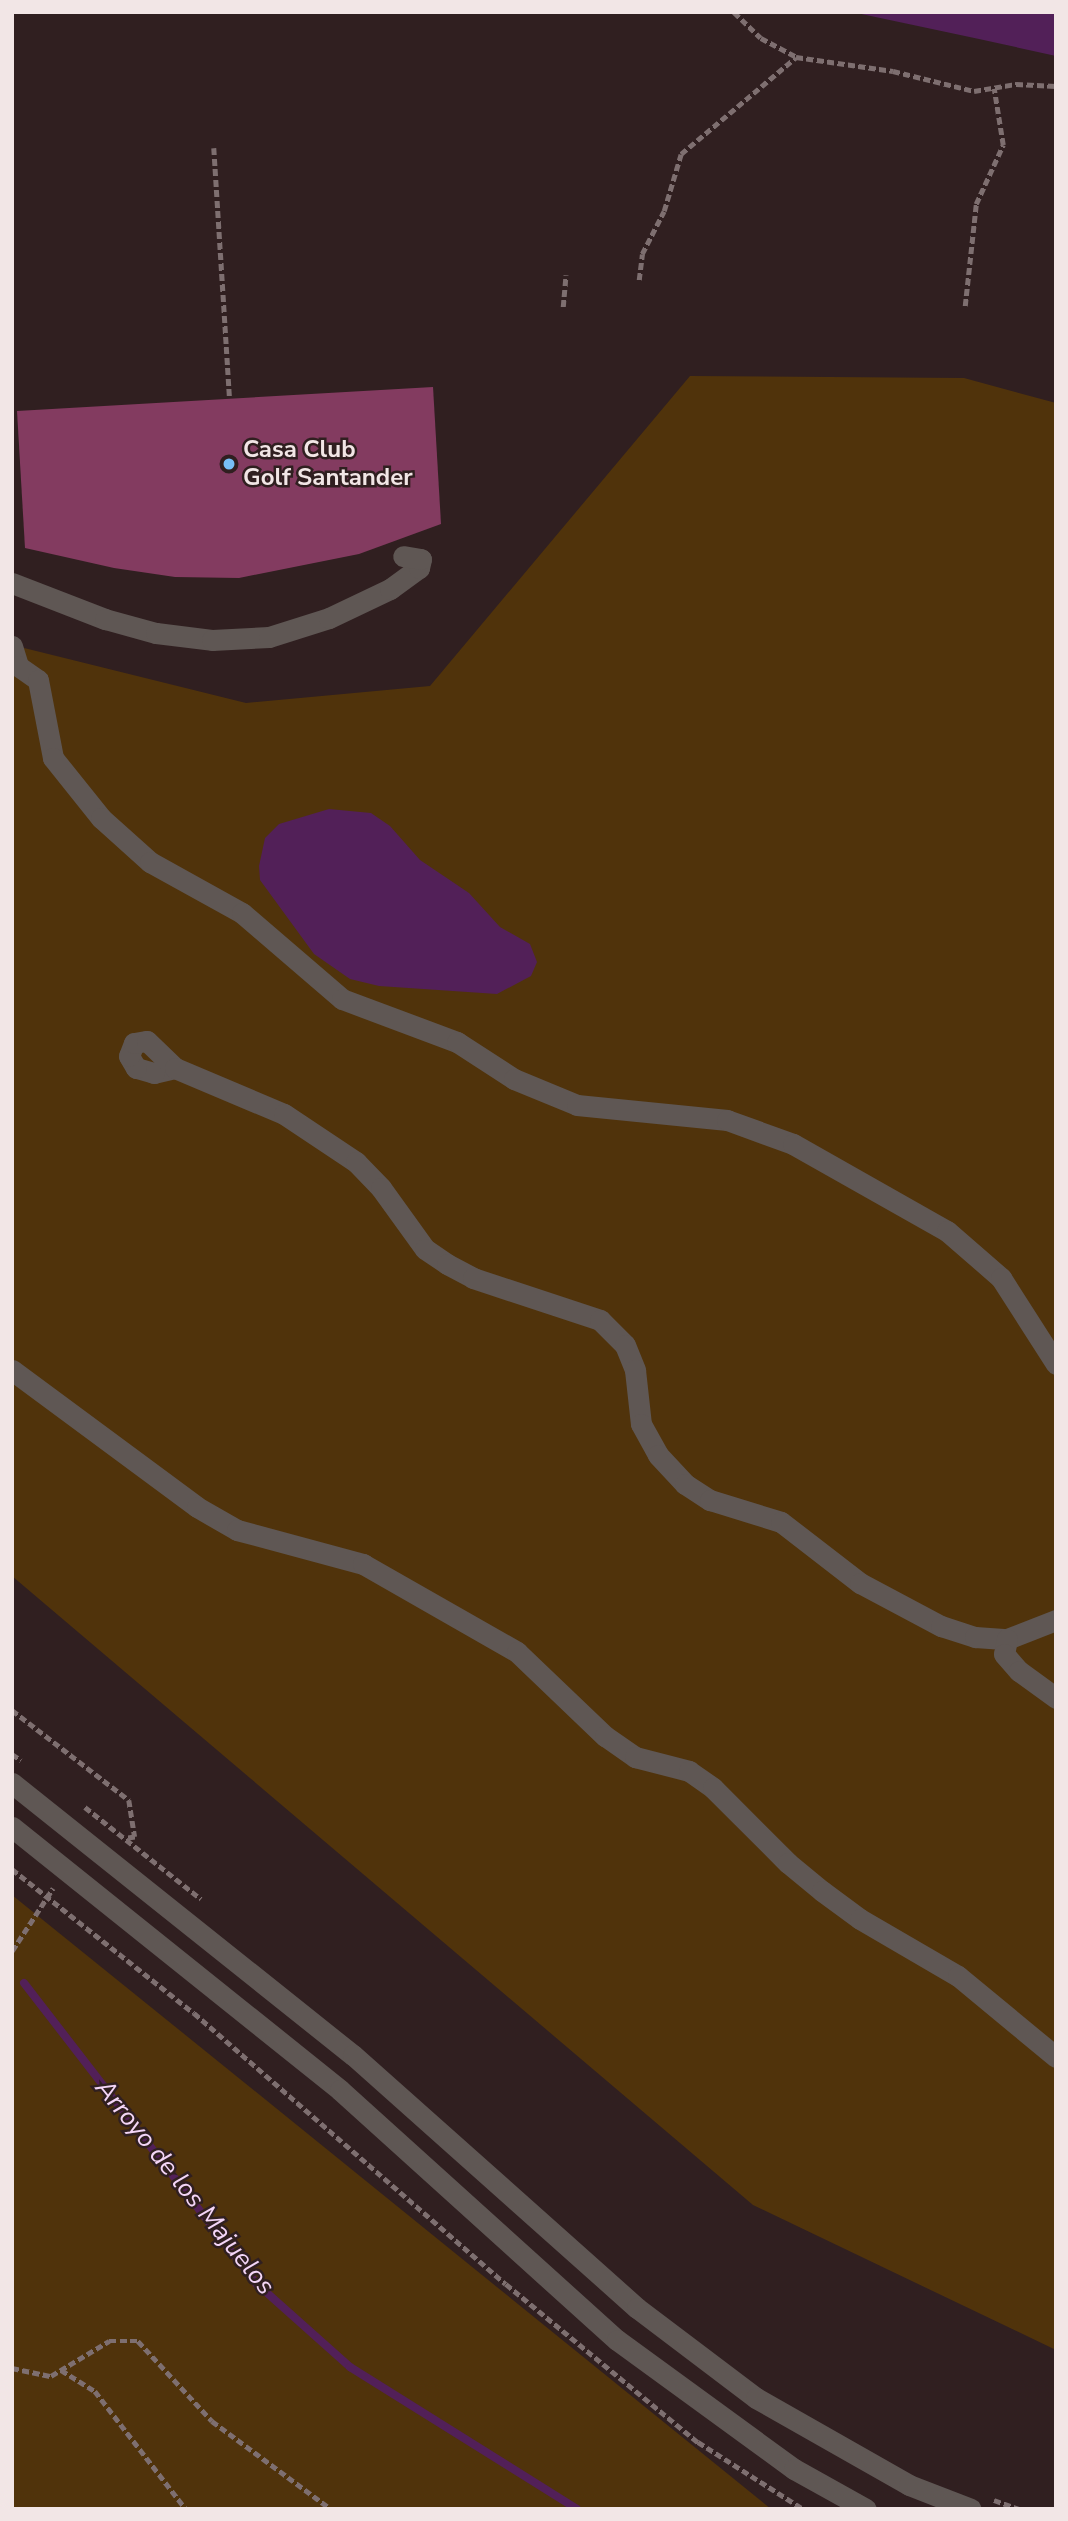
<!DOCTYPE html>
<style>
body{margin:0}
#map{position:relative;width:1068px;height:2521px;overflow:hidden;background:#301f20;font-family:"Nunito Sans",sans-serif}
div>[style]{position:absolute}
.green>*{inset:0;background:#50330b}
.water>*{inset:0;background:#522058}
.stream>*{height:8px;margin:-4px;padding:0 4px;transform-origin:4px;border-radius:4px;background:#522058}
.building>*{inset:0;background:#833b60}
.path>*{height:4.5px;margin-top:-2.25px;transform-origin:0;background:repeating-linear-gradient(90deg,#7e6f70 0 7px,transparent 0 10.5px)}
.minor>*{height:21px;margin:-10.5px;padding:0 10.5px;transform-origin:10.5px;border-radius:10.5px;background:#5f5754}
.dots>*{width:19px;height:19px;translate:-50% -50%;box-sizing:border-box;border:4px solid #301f20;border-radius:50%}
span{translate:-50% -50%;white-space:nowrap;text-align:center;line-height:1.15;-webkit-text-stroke:5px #301f20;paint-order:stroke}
.poi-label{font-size:24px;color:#f2e6e6;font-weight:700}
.left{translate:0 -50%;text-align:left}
.water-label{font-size:26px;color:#f4d6f7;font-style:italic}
.frame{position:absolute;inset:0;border:14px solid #f2e6e6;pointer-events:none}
</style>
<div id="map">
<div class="green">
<i style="clip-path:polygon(690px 376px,964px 378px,1056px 403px,1056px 2350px,753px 2205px,12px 1576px,12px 645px,246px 703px,430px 686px)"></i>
<i style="clip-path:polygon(12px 1895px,266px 2100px,771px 2509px,12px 2509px)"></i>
</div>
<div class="water">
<i style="clip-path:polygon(852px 12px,1056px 12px,1056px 56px,979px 39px)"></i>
<i style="clip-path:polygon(329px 809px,371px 813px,390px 826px,420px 860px,469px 893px,500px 927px,530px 944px,537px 962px,531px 976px,497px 994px,379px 986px,350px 979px,314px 954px,260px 880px,259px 866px,265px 838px,279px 824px)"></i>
</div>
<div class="stream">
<i style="left:24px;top:1983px;width:381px;rotate:52.3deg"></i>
<i style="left:257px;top:2284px;width:125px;rotate:41.7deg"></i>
<i style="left:350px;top:2367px;width:268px;rotate:32deg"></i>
</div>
<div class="building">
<i style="clip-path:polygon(433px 387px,441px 524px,359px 554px,239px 578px,175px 577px,114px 568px,25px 548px,17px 411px)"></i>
</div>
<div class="path">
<i style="left:734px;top:12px;width:37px;rotate:44deg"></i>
<i style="left:761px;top:38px;width:40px;rotate:28deg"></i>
<i style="left:796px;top:57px;width:98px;rotate:8.2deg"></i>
<i style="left:893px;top:71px;width:83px;rotate:13.9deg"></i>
<i style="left:974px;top:91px;width:43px;rotate:-9.5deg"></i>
<i style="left:1016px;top:84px;width:40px;rotate:2.9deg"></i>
<i style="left:214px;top:148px;width:252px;rotate:86.4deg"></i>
<i style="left:639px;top:280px;width:26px;rotate:-83deg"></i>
<i style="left:642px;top:254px;width:48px;rotate:-62.9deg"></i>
<i style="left:664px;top:211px;width:59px;rotate:-73.4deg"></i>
<i style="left:681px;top:154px;width:150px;rotate:-40.1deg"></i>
<i style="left:965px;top:306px;width:103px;rotate:-83.8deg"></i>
<i style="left:976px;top:204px;width:65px;rotate:-65.4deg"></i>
<i style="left:1003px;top:145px;width:57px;rotate:-99.1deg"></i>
<i style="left:563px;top:307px;width:32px;rotate:-85deg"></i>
<i style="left:12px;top:1710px;width:148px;rotate:37.6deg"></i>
<i style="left:129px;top:1800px;width:37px;rotate:81deg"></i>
<i style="left:135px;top:1837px;width:7px;rotate:172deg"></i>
<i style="left:12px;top:1754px;width:11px;rotate:34deg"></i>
<i style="left:85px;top:1807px;width:148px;rotate:38.4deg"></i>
<i style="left:12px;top:1869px;width:232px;rotate:38.4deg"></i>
<i style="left:194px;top:2013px;width:413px;rotate:41deg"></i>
<i style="left:506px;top:2284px;width:249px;rotate:39.5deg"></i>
<i style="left:698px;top:2442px;width:125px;rotate:32.5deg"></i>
<i style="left:12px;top:1951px;width:75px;rotate:-56.9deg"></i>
<i style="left:12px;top:2368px;width:40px;rotate:12deg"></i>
<i style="left:51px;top:2376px;width:68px;rotate:-31.1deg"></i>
<i style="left:109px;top:2341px;width:29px"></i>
<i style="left:138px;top:2341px;width:109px;rotate:47.2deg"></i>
<i style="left:212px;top:2421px;width:148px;rotate:36.5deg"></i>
<i style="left:61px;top:2370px;width:40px;rotate:32deg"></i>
<i style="left:95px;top:2391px;width:149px;rotate:52.4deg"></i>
<i style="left:994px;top:2500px;width:27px;rotate:20deg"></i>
</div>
<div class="minor">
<i style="left:12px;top:583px;width:100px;rotate:21.2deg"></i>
<i style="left:105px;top:619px;width:53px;rotate:15.4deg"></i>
<i style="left:156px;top:633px;width:56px;rotate:7.1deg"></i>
<i style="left:212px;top:640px;width:57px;rotate:-3deg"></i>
<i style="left:269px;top:637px;width:63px;rotate:-17.6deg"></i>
<i style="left:329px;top:618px;width:68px;rotate:-25.4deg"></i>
<i style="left:390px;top:589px;width:36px;rotate:-36deg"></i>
<i style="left:419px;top:568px;width:9px;rotate:-77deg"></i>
<i style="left:421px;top:559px;width:18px;rotate:-171deg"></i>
<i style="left:12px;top:646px;width:21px;rotate:73deg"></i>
<i style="left:18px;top:666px;width:24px;rotate:35deg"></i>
<i style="left:38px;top:680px;width:79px;rotate:79.1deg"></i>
<i style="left:53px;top:758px;width:77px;rotate:51.3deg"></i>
<i style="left:101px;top:818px;width:66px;rotate:41.9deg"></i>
<i style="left:150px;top:862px;width:105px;rotate:29deg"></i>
<i style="left:242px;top:913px;width:132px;rotate:40.7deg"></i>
<i style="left:342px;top:999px;width:123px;rotate:20.5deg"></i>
<i style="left:457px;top:1042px;width:68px;rotate:33deg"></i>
<i style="left:514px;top:1079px;width:68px;rotate:22.4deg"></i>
<i style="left:577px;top:1105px;width:151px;rotate:5.7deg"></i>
<i style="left:727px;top:1120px;width:70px;rotate:20deg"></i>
<i style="left:793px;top:1144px;width:177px;rotate:29.5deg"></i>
<i style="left:947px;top:1231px;width:72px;rotate:41deg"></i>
<i style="left:1001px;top:1278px;width:102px;rotate:57.4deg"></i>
<i style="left:175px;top:1068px;width:22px;rotate:167deg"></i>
<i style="left:154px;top:1073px;width:19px;rotate:-164deg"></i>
<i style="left:136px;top:1068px;width:14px;rotate:-120deg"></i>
<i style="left:129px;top:1056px;width:14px;rotate:-69deg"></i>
<i style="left:134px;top:1043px;width:13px;rotate:-9deg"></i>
<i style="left:147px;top:1041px;width:39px;rotate:44deg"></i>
<i style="left:175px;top:1068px;width:118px;rotate:22.9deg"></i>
<i style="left:284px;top:1114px;width:87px;rotate:33.7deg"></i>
<i style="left:356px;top:1162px;width:36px;rotate:46deg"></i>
<i style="left:381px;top:1188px;width:75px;rotate:54.2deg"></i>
<i style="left:425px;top:1249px;width:27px;rotate:34deg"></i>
<i style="left:447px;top:1264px;width:30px;rotate:28deg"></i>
<i style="left:473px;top:1278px;width:134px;rotate:18.3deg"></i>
<i style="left:600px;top:1320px;width:35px;rotate:45deg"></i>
<i style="left:625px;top:1345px;width:27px;rotate:68deg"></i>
<i style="left:635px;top:1370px;width:54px;rotate:83.7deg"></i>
<i style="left:641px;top:1424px;width:35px;rotate:61deg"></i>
<i style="left:658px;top:1455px;width:40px;rotate:47deg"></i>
<i style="left:685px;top:1484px;width:30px;rotate:33deg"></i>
<i style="left:710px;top:1500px;width:74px;rotate:17.2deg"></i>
<i style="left:781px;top:1522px;width:100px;rotate:37.7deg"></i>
<i style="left:860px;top:1583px;width:92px;rotate:28deg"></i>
<i style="left:941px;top:1626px;width:36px;rotate:18deg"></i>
<i style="left:975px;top:1637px;width:32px;rotate:4deg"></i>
<i style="left:1007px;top:1639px;width:53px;rotate:-21.2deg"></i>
<i style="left:12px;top:1370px;width:230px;rotate:36.5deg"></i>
<i style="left:197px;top:1507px;width:46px;rotate:29.9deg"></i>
<i style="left:237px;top:1530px;width:131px;rotate:15.1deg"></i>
<i style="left:363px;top:1564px;width:177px;rotate:29.7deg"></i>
<i style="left:517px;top:1652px;width:122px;rotate:43.7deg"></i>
<i style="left:605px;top:1736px;width:37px;rotate:35deg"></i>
<i style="left:635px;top:1757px;width:56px;rotate:14.5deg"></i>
<i style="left:689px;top:1771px;width:29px;rotate:35deg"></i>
<i style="left:713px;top:1788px;width:106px;rotate:45deg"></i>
<i style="left:788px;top:1863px;width:44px;rotate:39.5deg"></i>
<i style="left:822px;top:1891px;width:47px;rotate:36.4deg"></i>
<i style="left:860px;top:1919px;width:113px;rotate:30.2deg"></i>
<i style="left:958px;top:1976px;width:127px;rotate:39.6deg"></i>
<i style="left:1007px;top:1639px;width:15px;rotate:101deg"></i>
<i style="left:1004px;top:1654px;width:23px;rotate:49deg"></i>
<i style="left:1019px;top:1671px;width:46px;rotate:36.1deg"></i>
<i style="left:12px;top:1783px;width:436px;rotate:38.6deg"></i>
<i style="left:353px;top:2055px;width:380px;rotate:41.7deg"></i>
<i style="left:637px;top:2308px;width:149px;rotate:37.1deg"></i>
<i style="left:756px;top:2398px;width:176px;rotate:29.6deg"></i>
<i style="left:909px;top:2485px;width:66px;rotate:21.2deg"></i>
<i style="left:12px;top:1827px;width:420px;rotate:38.7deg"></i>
<i style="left:340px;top:2090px;width:373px;rotate:42.1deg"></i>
<i style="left:617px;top:2340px;width:219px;rotate:36.1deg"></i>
<i style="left:794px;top:2469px;width:82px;rotate:29.1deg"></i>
</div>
<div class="dots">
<i style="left:229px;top:464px;background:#77bff7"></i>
</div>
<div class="poi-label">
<span class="left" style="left:243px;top:464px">Casa Club<br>Golf Santander</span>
</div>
<div class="water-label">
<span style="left:185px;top:2187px;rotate:51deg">Arroyo de los Majuelos</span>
</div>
<div class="frame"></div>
</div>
